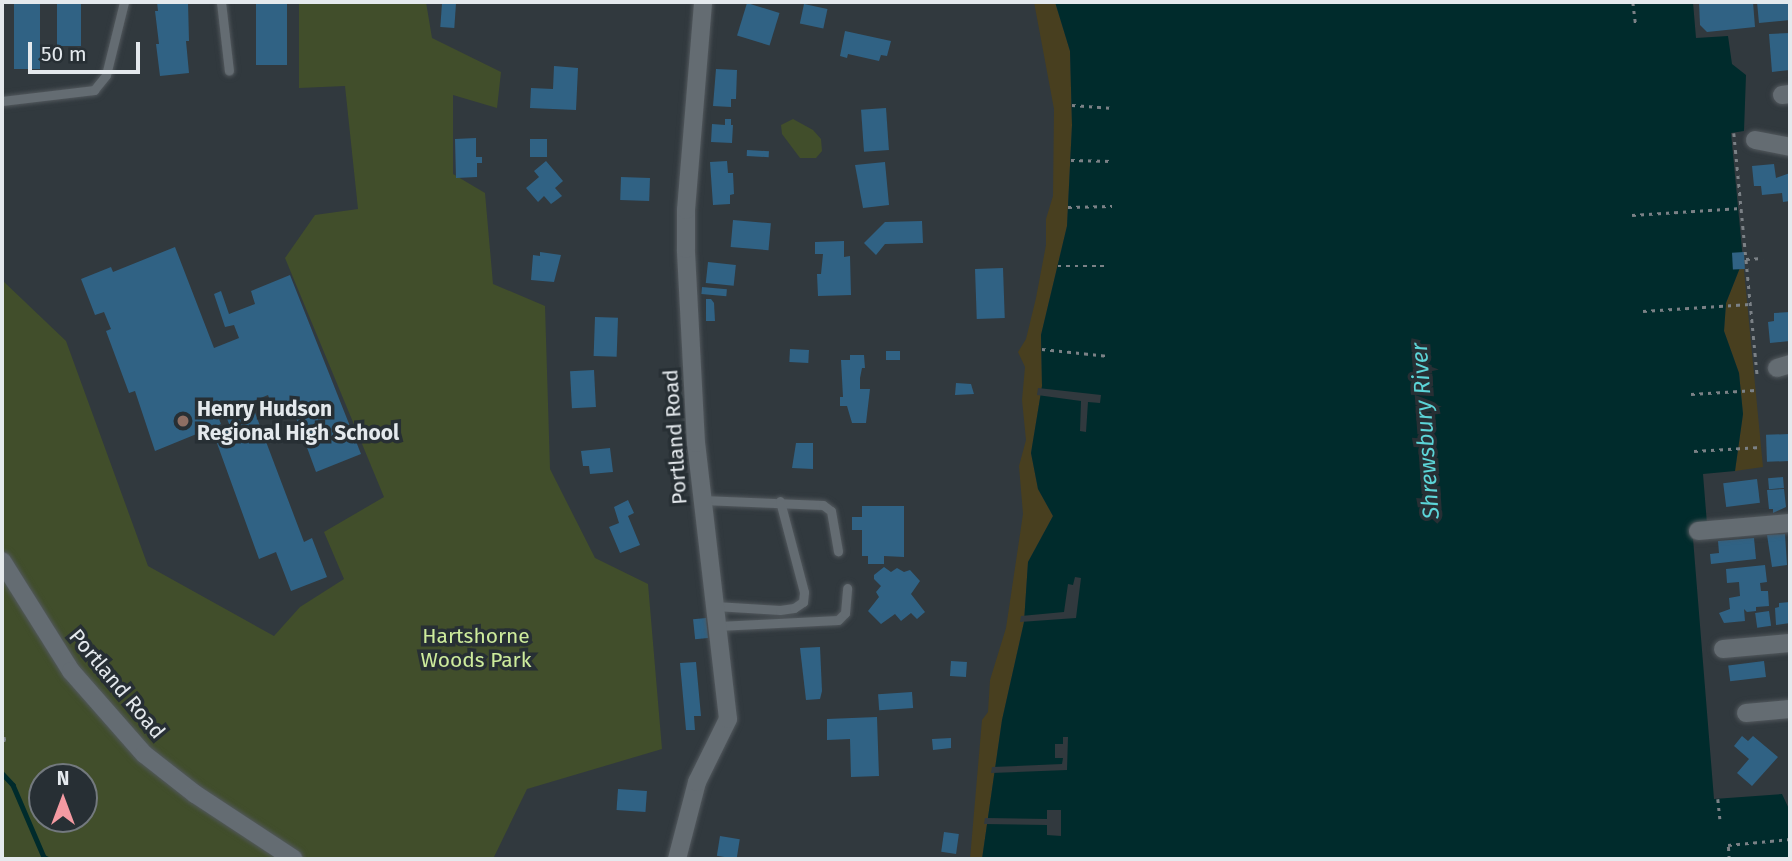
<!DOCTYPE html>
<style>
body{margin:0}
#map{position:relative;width:1792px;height:861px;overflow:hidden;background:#31393e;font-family:"Fira Sans",sans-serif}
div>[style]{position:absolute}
.green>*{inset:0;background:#414e2b}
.sand>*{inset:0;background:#483f1f}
.water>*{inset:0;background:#002b2c}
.pier>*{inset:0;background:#31393e}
.stream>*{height:4.5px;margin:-2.25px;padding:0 2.25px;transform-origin:2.25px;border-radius:2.25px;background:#002b2c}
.building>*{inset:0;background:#306284;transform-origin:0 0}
.path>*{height:2.5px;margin-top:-1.25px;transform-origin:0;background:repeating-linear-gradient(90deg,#7b8186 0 3.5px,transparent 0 8.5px)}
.roads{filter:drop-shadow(0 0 2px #52585d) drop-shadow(0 0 2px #52585d)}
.lane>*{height:9px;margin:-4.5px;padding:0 4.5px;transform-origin:4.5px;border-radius:4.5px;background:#646c72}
.street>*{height:18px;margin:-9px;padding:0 9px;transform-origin:9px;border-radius:9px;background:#646c72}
.dots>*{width:19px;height:19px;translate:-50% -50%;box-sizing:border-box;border:4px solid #272f34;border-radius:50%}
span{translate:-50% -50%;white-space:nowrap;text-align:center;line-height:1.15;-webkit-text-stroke:7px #272f34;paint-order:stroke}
.poi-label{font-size:21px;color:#e4e9ed;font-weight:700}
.left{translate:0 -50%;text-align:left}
.street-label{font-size:21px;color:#e4e9ed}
.park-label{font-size:21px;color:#cdeb9c}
.water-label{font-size:23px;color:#5cd4d7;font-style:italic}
.frame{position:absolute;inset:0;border:4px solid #e4e9ed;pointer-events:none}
.north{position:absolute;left:28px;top:763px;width:70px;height:70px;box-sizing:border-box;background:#272f34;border:2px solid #73797e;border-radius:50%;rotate:0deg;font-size:19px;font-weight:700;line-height:28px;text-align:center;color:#e4e9ed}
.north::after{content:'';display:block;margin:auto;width:24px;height:32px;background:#f49aa2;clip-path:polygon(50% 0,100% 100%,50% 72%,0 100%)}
.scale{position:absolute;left:28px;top:42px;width:112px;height:32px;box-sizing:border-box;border:4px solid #e4e9ed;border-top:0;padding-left:9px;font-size:21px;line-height:24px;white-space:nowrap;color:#e4e9ed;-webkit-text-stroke:5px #272f34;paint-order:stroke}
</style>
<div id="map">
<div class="green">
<i style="clip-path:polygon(evenodd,299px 2px,426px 2px,432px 38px,501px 72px,497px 108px,453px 95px,453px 174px,485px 193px,493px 284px,545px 306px,550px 469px,595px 558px,648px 584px,662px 749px,527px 789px,493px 859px,2px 859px,2px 280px,66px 341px,148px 566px,274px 636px,300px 607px,344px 579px,324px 532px,384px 497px,285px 258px,315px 215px,358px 209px,345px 86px,299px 88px,299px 2px,42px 777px,84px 777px,84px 819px,42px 819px,42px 777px)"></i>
<i style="clip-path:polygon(793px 119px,813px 130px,821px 139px,822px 151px,816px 158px,800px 158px,782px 134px,781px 125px)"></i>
</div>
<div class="sand">
<i style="clip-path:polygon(1034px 2px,1055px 2px,1070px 51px,1072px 125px,1067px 226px,1041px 335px,1042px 386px,1031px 453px,1038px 489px,1053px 516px,1028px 562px,1024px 622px,1002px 720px,982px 859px,970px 859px,982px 720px,988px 712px,990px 680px,1006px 628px,1023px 514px,1019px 466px,1026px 440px,1022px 400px,1025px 367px,1018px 352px,1026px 339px,1036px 298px,1046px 245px,1046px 219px,1053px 196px,1054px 109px)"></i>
<i style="clip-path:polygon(1743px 260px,1763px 467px,1735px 471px,1743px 414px,1739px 373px,1724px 331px,1726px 303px)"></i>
</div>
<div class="water">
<i style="clip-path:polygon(1055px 2px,1693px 2px,1696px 38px,1728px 36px,1732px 64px,1746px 75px,1744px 131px,1731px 133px,1743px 260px,1726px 303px,1724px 331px,1739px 373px,1743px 414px,1735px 471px,1703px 474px,1707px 524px,1692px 526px,1714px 799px,1782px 794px,1790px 811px,1790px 859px,982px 859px,1002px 720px,1024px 622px,1028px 562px,1053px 516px,1038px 489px,1031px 453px,1042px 386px,1041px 335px,1067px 226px,1072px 125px,1070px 51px)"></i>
</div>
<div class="pier">
<i style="clip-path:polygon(1038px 388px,1101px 395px,1100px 403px,1088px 402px,1086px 432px,1080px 431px,1081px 401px,1037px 395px)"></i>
<i style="clip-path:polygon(1075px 577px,1081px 578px,1076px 618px,1020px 622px,1021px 616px,1064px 612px,1068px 584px,1073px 585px)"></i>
<i style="clip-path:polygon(1063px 737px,1068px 737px,1067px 770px,991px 773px,992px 767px,1062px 764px,1063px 758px,1055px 758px,1055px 744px,1063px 744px)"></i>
<i style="clip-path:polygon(1047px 810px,1061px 810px,1061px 836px,1047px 835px,1047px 825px,984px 824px,985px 818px,1047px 819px)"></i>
</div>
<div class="stream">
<i style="left:2px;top:773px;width:16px;rotate:47deg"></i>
<i style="left:13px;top:785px;width:78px;rotate:66.7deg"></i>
<i style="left:44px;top:857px;width:4px;rotate:27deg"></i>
</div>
<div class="building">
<i style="left:14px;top:2px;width:26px;height:67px"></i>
<i style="left:57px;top:2px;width:24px;height:44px"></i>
<i style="clip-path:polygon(157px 2px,188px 2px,189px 41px,186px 41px,189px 73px,160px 76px,156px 44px,159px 44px,155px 11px,158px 11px)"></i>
<i style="left:256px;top:2px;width:31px;height:63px"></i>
<i style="clip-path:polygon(1699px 2px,1753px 2px,1755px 27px,1707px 32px,1700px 25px)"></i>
<i style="clip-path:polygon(1757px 2px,1790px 2px,1790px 20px,1759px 23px)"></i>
<i style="left:442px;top:3px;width:14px;height:24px;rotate:4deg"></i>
<i style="left:747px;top:3px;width:34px;height:34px;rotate:17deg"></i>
<i style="left:804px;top:4px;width:24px;height:20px;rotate:12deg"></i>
<i style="clip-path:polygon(845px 31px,891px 41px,887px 56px,881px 55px,879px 61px,848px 54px,847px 58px,840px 56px)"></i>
<i style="clip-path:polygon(1790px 33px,1790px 70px,1772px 72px,1769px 34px)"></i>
<i style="clip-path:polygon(554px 66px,578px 68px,576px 110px,530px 108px,531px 88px,553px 89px)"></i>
<i style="clip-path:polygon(716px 69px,737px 70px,736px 99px,731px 99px,731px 107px,713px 106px)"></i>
<i style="left:886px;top:108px;width:42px;height:25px;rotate:86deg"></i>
<i style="clip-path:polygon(725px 119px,731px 119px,731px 125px,733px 125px,732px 143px,711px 142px,712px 124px,725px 125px)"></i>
<i style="clip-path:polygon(476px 138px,476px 157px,482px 157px,482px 163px,477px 163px,477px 177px,456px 178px,455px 139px)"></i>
<i style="left:530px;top:139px;width:17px;height:18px"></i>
<i style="left:747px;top:150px;width:22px;height:6px;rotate:3deg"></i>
<i style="clip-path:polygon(546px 161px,563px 181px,555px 188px,562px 196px,551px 204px,544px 196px,538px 202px,526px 188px,539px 177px,534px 171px)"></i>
<i style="clip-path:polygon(727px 161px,728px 173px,733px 173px,734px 194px,730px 195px,730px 204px,713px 205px,710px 162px)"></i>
<i style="clip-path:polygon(885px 162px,889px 205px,863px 208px,855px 165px)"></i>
<i style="clip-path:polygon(1774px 164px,1776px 178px,1790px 173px,1790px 201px,1783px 202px,1782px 193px,1762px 195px,1761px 186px,1754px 186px,1752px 166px)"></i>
<i style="left:621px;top:177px;width:29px;height:23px;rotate:2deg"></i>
<i style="left:733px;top:220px;width:38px;height:27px;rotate:5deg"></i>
<i style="clip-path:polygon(922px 221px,923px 243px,885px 244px,876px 255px,864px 243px,885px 222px)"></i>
<i style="clip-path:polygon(844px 241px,844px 257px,850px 256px,851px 295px,818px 296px,817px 274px,821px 274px,823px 254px,815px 254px,815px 242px)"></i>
<i style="clip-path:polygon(175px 247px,214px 348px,239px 338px,234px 325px,225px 327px,214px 294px,221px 291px,229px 314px,255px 304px,251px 291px,290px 275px,361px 454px,316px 472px,291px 404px,274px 412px,268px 395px,251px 402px,304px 542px,312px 538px,327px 577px,291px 591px,276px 552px,259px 559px,214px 435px,231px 429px,226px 416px,219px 419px,221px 424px,155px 451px,135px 391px,129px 393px,106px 331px,111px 329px,104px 312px,95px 315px,81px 279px,111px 267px,113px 272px)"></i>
<i style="clip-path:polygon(540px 252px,561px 255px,554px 282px,531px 280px,533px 255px,540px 256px)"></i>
<i style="left:1744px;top:252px;width:17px;height:12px;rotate:87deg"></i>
<i style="left:708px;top:262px;width:28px;height:21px;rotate:6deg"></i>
<i style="left:1003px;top:268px;width:50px;height:28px;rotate:88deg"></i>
<i style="left:702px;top:287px;width:25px;height:7px;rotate:5deg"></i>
<i style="clip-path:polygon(706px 299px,711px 299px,714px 303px,715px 321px,706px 321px)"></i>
<i style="clip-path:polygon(1790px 312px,1790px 341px,1770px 343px,1768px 322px,1774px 321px,1774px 313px)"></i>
<i style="left:595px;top:317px;width:23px;height:39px;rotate:2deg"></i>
<i style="left:790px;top:349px;width:19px;height:13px;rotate:3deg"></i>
<i style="left:886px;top:351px;width:14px;height:9px"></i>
<i style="clip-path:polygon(850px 355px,864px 355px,865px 368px,862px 368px,860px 378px,860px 389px,870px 389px,866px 423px,852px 423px,847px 406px,840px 406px,840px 397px,843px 397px,841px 360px,850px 360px)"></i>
<i style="left:594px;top:370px;width:37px;height:24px;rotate:87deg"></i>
<i style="clip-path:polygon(956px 383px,971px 384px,974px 394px,955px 395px)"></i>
<i style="left:1789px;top:434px;width:27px;height:23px;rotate:88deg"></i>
<i style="clip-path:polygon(796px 443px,813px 443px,813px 469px,792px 468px)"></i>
<i style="clip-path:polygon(610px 448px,613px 472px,590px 474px,589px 466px,583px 466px,581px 451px)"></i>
<i style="left:1783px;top:477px;width:11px;height:15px;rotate:85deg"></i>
<i style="left:1757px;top:479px;width:24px;height:34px;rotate:83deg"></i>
<i style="clip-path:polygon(1784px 489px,1786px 507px,1773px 513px,1773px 509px,1769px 509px,1767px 490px)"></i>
<i style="clip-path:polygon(628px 500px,634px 513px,628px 516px,640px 545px,620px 553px,609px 527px,619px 523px,614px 507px)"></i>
<i style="clip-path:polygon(862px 506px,904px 506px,904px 557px,884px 556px,884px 564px,868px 564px,868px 556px,862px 556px,862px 530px,852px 530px,852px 517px,862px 517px)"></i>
<i style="clip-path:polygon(1785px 534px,1787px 565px,1772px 567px,1767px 535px)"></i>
<i style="clip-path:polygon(1754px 538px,1756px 559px,1711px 564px,1710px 554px,1719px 553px,1718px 541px)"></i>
<i style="clip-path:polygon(1765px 565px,1767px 582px,1760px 583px,1761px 591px,1768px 591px,1769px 606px,1756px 607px,1756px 611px,1747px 612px,1744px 609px,1745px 621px,1724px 623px,1719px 613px,1730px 609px,1729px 598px,1740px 596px,1739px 582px,1727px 583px,1726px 569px)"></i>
<i style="clip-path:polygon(884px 567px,891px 572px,897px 568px,904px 572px,910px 570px,920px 581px,911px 594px,925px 612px,917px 619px,911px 613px,901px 621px,895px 614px,881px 624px,868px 611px,879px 597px,876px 592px,881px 586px,874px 579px,874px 575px)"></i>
<i style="clip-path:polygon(1790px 602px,1790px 623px,1776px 625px,1775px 608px,1779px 607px,1779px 603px)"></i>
<i style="left:1769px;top:611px;width:15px;height:14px;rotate:82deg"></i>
<i style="left:706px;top:618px;width:20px;height:13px;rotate:84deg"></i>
<i style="clip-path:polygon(820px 647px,822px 691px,820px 699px,806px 700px,800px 648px)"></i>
<i style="left:951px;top:661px;width:16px;height:15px;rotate:4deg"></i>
<i style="left:1764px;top:661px;width:16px;height:36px;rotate:83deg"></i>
<i style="clip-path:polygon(696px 662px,701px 716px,694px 716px,695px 730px,686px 730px,680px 663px)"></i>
<i style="left:912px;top:692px;width:16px;height:34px;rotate:86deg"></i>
<i style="clip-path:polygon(877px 717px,879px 776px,851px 777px,850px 739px,827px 740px,827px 719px)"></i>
<i style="clip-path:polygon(1742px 736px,1748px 741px,1753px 736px,1778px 757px,1752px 786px,1737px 773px,1749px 759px,1734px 746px)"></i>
<i style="clip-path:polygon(951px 738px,951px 748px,933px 750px,932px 739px)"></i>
<i style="left:618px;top:789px;width:29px;height:21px;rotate:4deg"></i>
<i style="left:944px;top:832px;width:15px;height:20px;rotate:8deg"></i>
<i style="left:720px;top:836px;width:20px;height:20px;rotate:9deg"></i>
</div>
<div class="path">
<i style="left:1633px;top:2px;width:25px;rotate:83deg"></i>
<i style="left:1072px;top:105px;width:41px;rotate:4.2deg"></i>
<i style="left:1734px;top:133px;width:242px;rotate:84.5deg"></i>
<i style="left:1071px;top:160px;width:41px;rotate:1.4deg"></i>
<i style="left:1068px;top:207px;width:44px;rotate:-1.3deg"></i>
<i style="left:1632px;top:215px;width:109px;rotate:-3.7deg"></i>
<i style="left:1746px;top:259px;width:17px;rotate:-3deg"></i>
<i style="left:1058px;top:266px;width:47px"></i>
<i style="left:1643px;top:311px;width:107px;rotate:-3.7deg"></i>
<i style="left:1042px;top:349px;width:67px;rotate:6deg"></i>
<i style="left:1691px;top:394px;width:65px;rotate:-3.5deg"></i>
<i style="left:1694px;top:451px;width:67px;rotate:-3.4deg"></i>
<i style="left:2px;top:729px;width:9px;rotate:72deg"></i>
<i style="left:5px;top:738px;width:11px;rotate:105deg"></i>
<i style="left:1718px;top:799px;width:20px;rotate:84deg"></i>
<i style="left:1729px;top:859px;width:14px;rotate:-94deg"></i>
<i style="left:1728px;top:845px;width:62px;rotate:-5.5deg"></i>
</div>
<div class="roads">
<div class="lane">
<i style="left:221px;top:2px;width:69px;rotate:83.4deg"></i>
<i style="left:2px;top:101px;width:93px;rotate:-6.8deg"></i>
<i style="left:94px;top:90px;width:19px;rotate:-51deg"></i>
<i style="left:106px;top:75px;width:75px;rotate:-76.1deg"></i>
<i style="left:702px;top:500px;width:121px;rotate:2.4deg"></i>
<i style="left:823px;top:505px;width:10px;rotate:37deg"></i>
<i style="left:831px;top:511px;width:41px;rotate:80.1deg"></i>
<i style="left:715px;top:606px;width:65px;rotate:3.5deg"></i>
<i style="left:780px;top:610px;width:14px;rotate:-8deg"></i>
<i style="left:794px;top:608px;width:11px;rotate:-34deg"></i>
<i style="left:803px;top:602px;width:10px;rotate:-84deg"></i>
<i style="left:804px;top:592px;width:94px;rotate:-104.8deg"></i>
<i style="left:718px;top:626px;width:120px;rotate:-2.9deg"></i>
<i style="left:838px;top:620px;width:10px;rotate:-45deg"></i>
<i style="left:845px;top:613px;width:25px;rotate:-85deg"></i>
</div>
<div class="street">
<i style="left:1782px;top:95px;width:8px;rotate:-7deg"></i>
<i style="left:1755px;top:140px;width:36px;rotate:11deg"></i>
<i style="left:1777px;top:368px;width:14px;rotate:-17deg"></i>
<i style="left:1698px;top:531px;width:92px;rotate:-5deg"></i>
<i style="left:2px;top:561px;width:130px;rotate:57.9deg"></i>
<i style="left:71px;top:671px;width:111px;rotate:48.7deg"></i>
<i style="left:144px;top:754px;width:65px;rotate:38.1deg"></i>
<i style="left:195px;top:794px;width:118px;rotate:33.3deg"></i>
<i style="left:1723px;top:649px;width:67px;rotate:-5.1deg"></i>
<i style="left:1746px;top:713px;width:44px;rotate:-5.2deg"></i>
<i style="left:677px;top:859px;width:80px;rotate:-75.4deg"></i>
<i style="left:697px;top:782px;width:70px;rotate:-63.8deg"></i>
<i style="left:728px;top:719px;width:278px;rotate:-96.6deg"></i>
<i style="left:696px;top:443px;width:194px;rotate:-93deg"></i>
<i style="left:686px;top:249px;width:39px;rotate:-90deg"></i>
<i style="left:686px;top:210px;width:209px;rotate:-85.3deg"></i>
</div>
</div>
<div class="dots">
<i style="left:183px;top:421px;background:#8d6e63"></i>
</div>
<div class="poi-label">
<span class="left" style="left:197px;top:421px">Henry Hudson<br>Regional High School</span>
</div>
<div class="street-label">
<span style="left:675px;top:437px;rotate:-94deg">Portland Road</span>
<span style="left:117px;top:684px;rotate:50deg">Portland Road</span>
</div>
<div class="park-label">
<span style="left:476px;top:648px">Hartshorne<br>Woods Park</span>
</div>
<div class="water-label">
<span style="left:1425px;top:431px;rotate:-94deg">Shrewsbury River</span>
</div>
<div class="frame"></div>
<div class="north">N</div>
<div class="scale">50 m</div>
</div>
